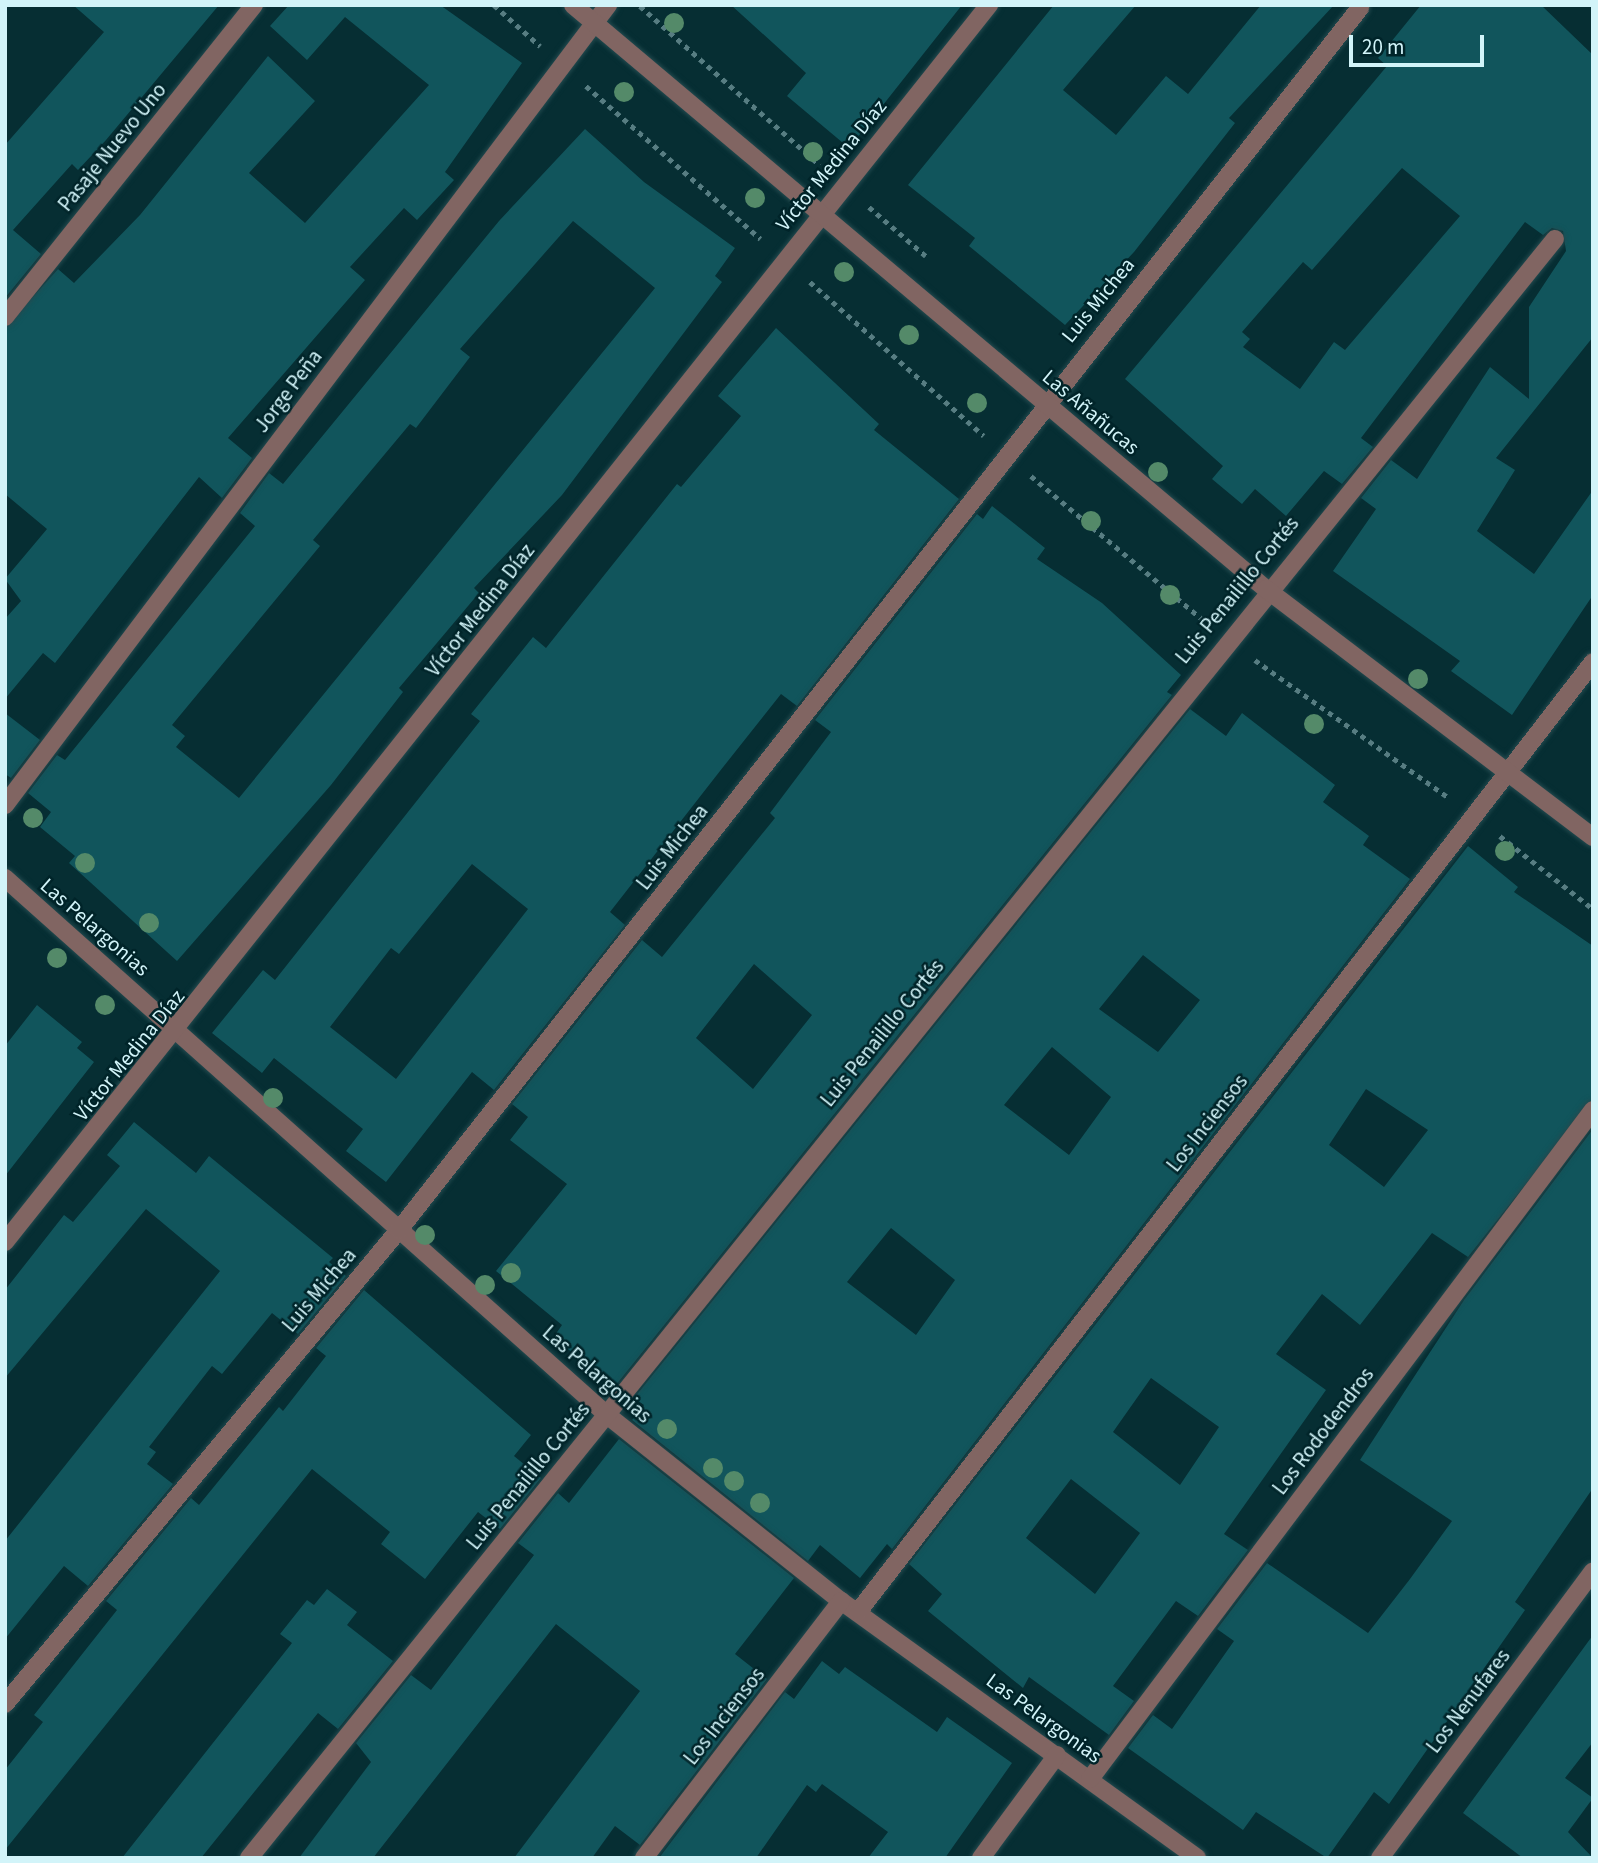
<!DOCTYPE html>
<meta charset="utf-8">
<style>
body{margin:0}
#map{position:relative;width:1598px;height:1863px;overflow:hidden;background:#062e33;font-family:"Source Sans 3",sans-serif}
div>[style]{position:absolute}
.building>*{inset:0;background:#11555c}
.path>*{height:4.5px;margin-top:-2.25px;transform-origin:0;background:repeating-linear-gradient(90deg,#577d82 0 5px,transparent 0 10px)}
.roads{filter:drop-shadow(0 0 2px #234a4f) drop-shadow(0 0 2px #234a4f)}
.minor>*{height:18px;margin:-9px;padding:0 9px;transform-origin:9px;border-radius:9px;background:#816562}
.tertiary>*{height:18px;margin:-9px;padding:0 9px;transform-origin:9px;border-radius:9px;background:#816562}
.trees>*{width:20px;height:20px;margin:-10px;border-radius:50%;background:#548a69}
span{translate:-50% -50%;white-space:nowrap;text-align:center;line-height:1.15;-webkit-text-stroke:5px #002429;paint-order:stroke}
.street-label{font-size:21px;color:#d2f4f9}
.frame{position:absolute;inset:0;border:7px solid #d2f4f9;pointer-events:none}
.scale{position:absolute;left:1349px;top:35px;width:135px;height:32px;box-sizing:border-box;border:4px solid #d2f4f9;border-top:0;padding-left:9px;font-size:21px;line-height:24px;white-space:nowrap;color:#d2f4f9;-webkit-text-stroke:5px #002429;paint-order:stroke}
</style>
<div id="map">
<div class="building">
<i style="clip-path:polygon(73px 5px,219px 5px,106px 140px,78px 170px,72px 164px,13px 230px,41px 254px,5px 298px,5px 145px,104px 32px)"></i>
<i style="clip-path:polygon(289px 5px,440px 5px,522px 63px,445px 172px,454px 180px,417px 220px,404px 208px,350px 267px,365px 280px,228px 438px,252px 458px,222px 498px,199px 477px,55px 663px,43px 653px,5px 699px,5px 619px,21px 601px,5px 579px,47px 529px,5px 494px,5px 328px,58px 269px,74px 283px,140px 215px,268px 56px,315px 101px,249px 173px,305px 223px,429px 85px,345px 17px,307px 60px,270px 26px)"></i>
<i style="clip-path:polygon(731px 5px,962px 5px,849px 148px,787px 96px,806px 73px)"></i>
<i style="clip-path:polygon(1054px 5px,1136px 5px,1063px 90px,1116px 135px,1166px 76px,1188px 94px,1261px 5px,1334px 5px,1229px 118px,1235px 123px,1134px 252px,1065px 325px,969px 246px,975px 238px,908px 185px)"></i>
<i style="clip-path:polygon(evenodd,1421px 5px,1541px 5px,1593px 55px,1593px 337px,1496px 458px,1515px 470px,1477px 531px,1534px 574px,1593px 490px,1593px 595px,1512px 715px,1451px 671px,1460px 661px,1333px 571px,1376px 509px,1361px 498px,1391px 460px,1417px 479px,1490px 367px,1529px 399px,1529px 307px,1566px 251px,1563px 231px,1552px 228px,1543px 235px,1525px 222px,1361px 438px,1373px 447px,1342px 484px,1324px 471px,1286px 516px,1255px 489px,1242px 504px,1212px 479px,1223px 466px,1125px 379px,1387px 66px,1378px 58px,1421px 5px,1402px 168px,1460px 216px,1345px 350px,1334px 342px,1300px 389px,1243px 347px,1250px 339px,1242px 332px,1303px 262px,1312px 270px,1402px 168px)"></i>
<i style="clip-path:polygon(evenodd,585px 129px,644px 182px,735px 248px,715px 276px,722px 282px,562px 495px,474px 588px,479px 593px,399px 688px,403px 692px,331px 785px,177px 961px,69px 863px,75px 856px,40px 827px,51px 812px,28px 793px,57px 755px,65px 760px,255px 526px,240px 513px,269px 473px,283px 484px,499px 221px,585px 129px,573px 221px,655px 288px,239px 798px,176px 747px,185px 736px,172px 725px,320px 546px,313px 540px,410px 424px,416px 428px,470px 357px,460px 349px,573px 221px)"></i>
<i style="clip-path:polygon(evenodd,776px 328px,879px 424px,874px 430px,959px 499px,797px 706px,781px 694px,720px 771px,610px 912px,625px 925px,494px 1090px,472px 1072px,386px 1182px,346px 1151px,363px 1129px,274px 1058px,262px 1073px,212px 1033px,263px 970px,275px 980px,480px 721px,471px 714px,533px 637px,546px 648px,677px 484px,681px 487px,741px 416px,718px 396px,776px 328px,472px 864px,528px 909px,396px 1079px,330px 1027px,391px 948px,399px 954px,472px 864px)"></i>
<i style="clip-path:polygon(evenodd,992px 506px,1045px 548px,1037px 559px,1102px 603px,1181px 675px,1167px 692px,1172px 695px,616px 1385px,553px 1338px,562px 1325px,496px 1271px,567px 1184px,510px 1140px,528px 1117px,512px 1104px,642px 940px,662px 957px,775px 818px,770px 813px,831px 732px,815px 720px,977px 514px,983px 519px,992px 506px,754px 964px,812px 1015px,753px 1089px,696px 1038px,754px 964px)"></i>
<i style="clip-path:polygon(evenodd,1190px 709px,1226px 736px,1242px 713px,1335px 785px,1323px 802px,1369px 836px,1363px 845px,1410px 879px,892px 1549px,887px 1544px,860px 1578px,820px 1545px,808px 1561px,632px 1420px,644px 1405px,634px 1398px,1190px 709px,1143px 955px,1200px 1000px,1158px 1052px,1099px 1009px,1143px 955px,1190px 709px,1052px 1047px,1111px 1097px,1069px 1155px,1004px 1105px,1052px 1047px,1190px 709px,891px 1228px,955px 1280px,916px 1335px,847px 1282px,891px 1228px)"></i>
<i style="clip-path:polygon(5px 713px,40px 740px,11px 778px,5px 774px)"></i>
<i style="clip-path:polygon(evenodd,1468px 846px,1518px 887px,1514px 892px,1593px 946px,1593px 1099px,1468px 1257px,1432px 1233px,1360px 1325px,1322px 1294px,1276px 1354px,1326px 1390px,1224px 1534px,1248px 1550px,1198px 1616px,1176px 1601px,1113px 1686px,1134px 1701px,1109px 1735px,1029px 1677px,1023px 1688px,928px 1611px,942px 1594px,909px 1564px,1468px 846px,1366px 1089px,1428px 1130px,1384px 1187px,1329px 1145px,1366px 1089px,1468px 846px,1151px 1378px,1219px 1427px,1180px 1485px,1113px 1432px,1151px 1378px,1468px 846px,1071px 1479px,1140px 1533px,1095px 1594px,1026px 1538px,1071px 1479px)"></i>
<i style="clip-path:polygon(37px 1005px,82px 1042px,77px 1048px,94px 1062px,5px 1176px,5px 1046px)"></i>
<i style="clip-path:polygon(134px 1122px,196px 1173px,209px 1156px,333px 1258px,329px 1262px,346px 1276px,298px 1334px,272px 1313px,222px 1374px,212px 1366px,149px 1447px,156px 1452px,147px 1464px,173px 1484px,88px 1586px,64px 1566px,5px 1639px,5px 1541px,220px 1271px,146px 1209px,5px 1378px,5px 1290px,64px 1215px,73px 1222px,120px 1166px,107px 1155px)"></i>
<i style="clip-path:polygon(1593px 1129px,1593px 1488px,1515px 1602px,1525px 1610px,1389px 1804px,1374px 1792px,1327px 1858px,1256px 1812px,1243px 1830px,1128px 1748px,1153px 1715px,1172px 1729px,1234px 1641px,1217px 1629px,1267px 1563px,1368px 1633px,1410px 1579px,1452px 1521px,1360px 1460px,1464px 1300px)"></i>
<i style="clip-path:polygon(364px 1290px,531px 1435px,514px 1456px,541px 1478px,500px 1529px,478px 1512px,425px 1579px,381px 1544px,390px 1532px,312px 1469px,5px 1850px,5px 1770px,43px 1722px,34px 1715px,117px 1610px,106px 1601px,191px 1498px,199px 1505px,279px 1407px,283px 1411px,326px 1356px,316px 1348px)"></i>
<i style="clip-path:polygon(619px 1439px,794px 1578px,735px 1654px,767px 1679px,640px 1845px,615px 1826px,592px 1858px,514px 1858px,640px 1691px,556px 1624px,373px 1858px,299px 1858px,371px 1762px,356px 1743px,411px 1675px,431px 1690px,534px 1555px,518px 1543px,558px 1493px,569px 1503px)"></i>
<i style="clip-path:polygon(327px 1589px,357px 1612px,347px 1625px,393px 1661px,338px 1729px,318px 1713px,201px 1858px,122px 1858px,292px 1643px,280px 1634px,307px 1600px,314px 1605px)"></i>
<i style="clip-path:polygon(1593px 1635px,1593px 1742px,1565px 1778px,1593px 1798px,1568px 1832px,1593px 1858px,1523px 1858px,1463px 1813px)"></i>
<i style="clip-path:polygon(822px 1661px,839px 1674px,845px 1667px,937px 1732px,947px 1717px,1012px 1763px,945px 1858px,868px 1858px,888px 1832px,822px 1784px,816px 1792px,807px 1785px,756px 1858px,659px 1858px,785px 1692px,794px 1699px)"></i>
</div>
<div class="path">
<i style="left:494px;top:5px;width:62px;rotate:41.7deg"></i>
<i style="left:640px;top:6px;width:240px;rotate:41.5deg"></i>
<i style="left:586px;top:86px;width:232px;rotate:41.2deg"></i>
<i style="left:869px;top:207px;width:75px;rotate:40.7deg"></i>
<i style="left:810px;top:282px;width:232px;rotate:41.5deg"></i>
<i style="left:1031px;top:476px;width:229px;rotate:39.9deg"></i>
<i style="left:1255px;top:660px;width:237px;rotate:35.4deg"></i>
<i style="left:1500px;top:836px;width:118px;rotate:38.1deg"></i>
</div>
<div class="roads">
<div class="minor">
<i style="left:5px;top:317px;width:399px;rotate:-51.4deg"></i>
<i style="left:5px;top:805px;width:1002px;rotate:-52.99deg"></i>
<i style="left:5px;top:878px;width:807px;rotate:41.73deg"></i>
<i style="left:607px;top:1415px;width:299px;rotate:38.5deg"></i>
<i style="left:841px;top:1601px;width:439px;rotate:35.8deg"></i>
<i style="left:5px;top:1242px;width:1581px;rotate:-51.5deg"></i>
<i style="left:858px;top:1612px;width:1201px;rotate:-52.27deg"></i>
<i style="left:5px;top:1704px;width:616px;rotate:-50.27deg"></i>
<i style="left:399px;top:1230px;width:1555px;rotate:-51.82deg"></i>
<i style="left:1090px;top:1779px;width:837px;rotate:-53.06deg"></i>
<i style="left:249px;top:1858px;width:2080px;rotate:-51.11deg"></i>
<i style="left:644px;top:1858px;width:324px;rotate:-52.5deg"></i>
<i style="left:981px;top:1858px;width:128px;rotate:-53.6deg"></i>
<i style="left:1380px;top:1858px;width:357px;rotate:-53.4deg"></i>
</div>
<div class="tertiary">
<i style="left:573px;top:5px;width:906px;rotate:40.12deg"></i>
<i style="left:1266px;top:589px;width:410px;rotate:37.2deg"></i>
</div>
</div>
<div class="trees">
<i style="left:674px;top:23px"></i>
<i style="left:624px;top:92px"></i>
<i style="left:813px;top:152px"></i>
<i style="left:755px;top:198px"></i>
<i style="left:844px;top:272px"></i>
<i style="left:909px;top:335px"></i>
<i style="left:977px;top:403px"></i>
<i style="left:1158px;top:472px"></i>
<i style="left:1091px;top:521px"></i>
<i style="left:1170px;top:595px"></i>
<i style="left:1418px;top:679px"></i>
<i style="left:1314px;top:724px"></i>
<i style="left:33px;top:818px"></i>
<i style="left:1505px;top:851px"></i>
<i style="left:85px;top:863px"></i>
<i style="left:149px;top:923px"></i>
<i style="left:57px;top:958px"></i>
<i style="left:105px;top:1005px"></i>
<i style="left:273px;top:1098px"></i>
<i style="left:425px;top:1235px"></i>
<i style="left:511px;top:1273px"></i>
<i style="left:485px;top:1285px"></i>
<i style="left:667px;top:1429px"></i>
<i style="left:713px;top:1468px"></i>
<i style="left:734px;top:1481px"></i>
<i style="left:760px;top:1503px"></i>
</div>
<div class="street-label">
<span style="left:112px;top:147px;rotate:-51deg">Pasaje Nuevo Uno</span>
<span style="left:831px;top:165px;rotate:-51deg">Víctor Medina Díaz</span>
<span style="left:1098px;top:300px;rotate:-51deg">Luis Michea</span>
<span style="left:288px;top:391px;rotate:-53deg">Jorge Peña</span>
<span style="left:1091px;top:412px;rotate:40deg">Las Añañucas</span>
<span style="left:1237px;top:590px;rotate:-51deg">Luis Penailillo Cortés</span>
<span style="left:480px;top:610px;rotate:-52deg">Víctor Medina Díaz</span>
<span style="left:672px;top:847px;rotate:-52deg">Luis Michea</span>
<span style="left:95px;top:927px;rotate:41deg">Las Pelargonias</span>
<span style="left:882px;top:1033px;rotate:-51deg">Luis Penailillo Cortés</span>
<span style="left:129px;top:1055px;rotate:-51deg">Víctor Medina Díaz</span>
<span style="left:1207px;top:1123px;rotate:-52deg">Los Inciensos</span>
<span style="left:319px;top:1290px;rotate:-50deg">Luis Michea</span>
<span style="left:597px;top:1374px;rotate:41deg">Las Pelargonias</span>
<span style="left:1323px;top:1431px;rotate:-53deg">Los Rododendros</span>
<span style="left:528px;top:1476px;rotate:-51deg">Luis Penailillo Cortés</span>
<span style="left:1468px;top:1701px;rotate:-53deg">Los Nenufares</span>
<span style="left:724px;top:1716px;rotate:-52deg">Los Inciensos</span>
<span style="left:1044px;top:1718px;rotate:36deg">Las Pelargonias</span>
</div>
<div class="frame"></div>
<div class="scale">20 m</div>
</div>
